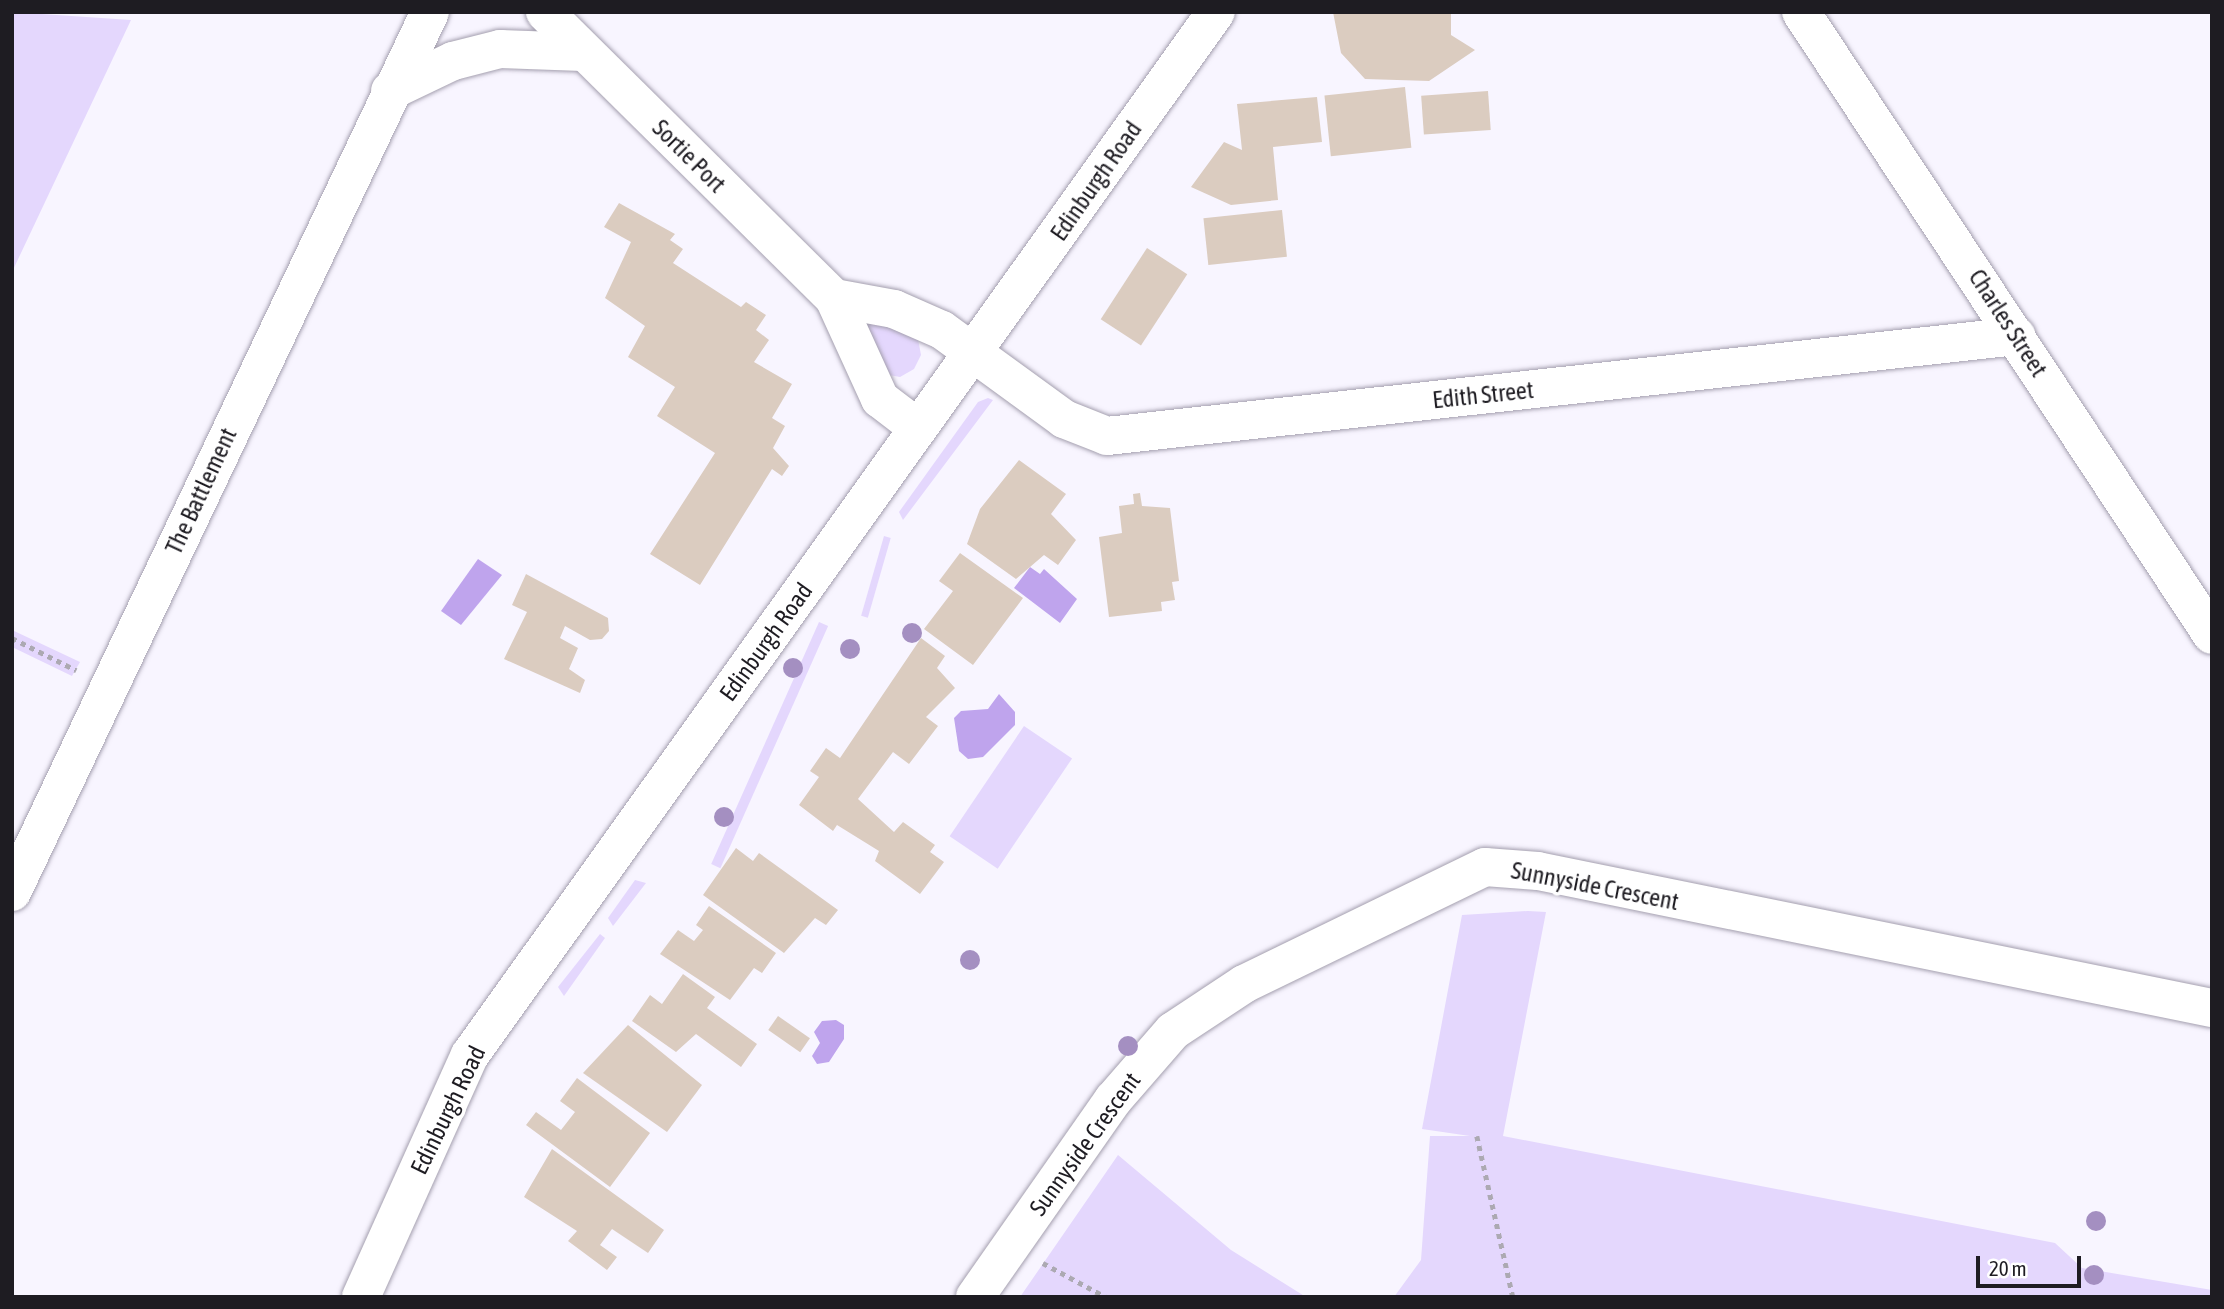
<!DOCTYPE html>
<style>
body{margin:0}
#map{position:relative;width:2224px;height:1309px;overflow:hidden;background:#f8f5ff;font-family:"Asap Condensed",sans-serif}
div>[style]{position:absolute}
.green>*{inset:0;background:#e4d7fd;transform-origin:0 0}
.water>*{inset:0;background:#bfa4ed}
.building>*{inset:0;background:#dbccc0;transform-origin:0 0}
.path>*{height:4.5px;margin-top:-2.25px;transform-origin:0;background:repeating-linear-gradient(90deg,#aca9b2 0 5px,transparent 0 10px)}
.roads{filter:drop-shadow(0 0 2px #a49faf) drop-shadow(0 0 2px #a49faf)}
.minor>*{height:38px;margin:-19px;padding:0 19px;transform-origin:19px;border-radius:19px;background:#fff}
.trees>*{width:20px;height:20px;margin:-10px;border-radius:50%;background:#a48fc1}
span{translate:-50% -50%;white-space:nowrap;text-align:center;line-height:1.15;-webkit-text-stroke:7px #fff;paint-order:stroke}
.street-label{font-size:24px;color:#1e1c22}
.frame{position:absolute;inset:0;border:14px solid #1e1c22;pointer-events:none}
.scale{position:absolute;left:1976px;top:1256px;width:105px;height:32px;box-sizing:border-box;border:4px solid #1e1c22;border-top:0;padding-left:9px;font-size:21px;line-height:24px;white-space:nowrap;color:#1e1c22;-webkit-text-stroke:5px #fff;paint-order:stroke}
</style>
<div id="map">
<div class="green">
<i style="clip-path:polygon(12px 12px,131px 20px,12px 272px)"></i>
<i style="clip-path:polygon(858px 316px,918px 339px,921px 355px,914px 369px,900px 377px,884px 374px)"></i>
<i style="clip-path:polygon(988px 398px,993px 400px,903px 520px,899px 512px,978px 402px)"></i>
<i style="left:884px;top:536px;width:7px;height:83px;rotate:16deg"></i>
<i style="left:819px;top:622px;width:10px;height:265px;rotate:24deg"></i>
<i style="clip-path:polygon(12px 630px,80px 662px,72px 676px,12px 647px)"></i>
<i style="left:1024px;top:726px;width:58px;height:133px;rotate:34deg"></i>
<i style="clip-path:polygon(635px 880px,646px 883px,613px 926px,608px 918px)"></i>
<i style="clip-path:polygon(1528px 911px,1546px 912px,1503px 1136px,2055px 1243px,2082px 1268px,2212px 1290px,2212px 1297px,1394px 1297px,1421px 1260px,1430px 1136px,1470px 1136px,1422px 1129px,1462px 915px)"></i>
<i style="clip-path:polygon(600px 934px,605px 938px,564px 996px,558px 987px)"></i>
<i style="clip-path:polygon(1118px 1155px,1231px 1250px,1306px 1297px,1020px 1297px)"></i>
</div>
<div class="water">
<i style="clip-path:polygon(478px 559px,502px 575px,461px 625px,441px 611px)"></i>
<i style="clip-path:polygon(1030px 567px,1040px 574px,1044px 569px,1077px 599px,1060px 623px,1014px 588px)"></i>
<i style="clip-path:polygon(999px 694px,1015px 712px,1015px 725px,983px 757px,968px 759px,959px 751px,954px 718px,961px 711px,988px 709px)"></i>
<i style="clip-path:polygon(836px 1020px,844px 1025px,844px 1039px,829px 1062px,817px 1064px,812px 1056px,820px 1043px,814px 1032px,822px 1021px)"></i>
</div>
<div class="building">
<i style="clip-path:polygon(1333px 12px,1451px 12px,1451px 35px,1475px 50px,1429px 81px,1365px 79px,1341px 53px)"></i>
<i style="left:1405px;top:87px;width:61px;height:81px;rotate:84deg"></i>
<i style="left:1488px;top:91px;width:39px;height:67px;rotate:86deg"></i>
<i style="clip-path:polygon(1317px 97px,1322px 142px,1273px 147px,1278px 200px,1231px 205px,1191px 187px,1224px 142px,1242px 150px,1237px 104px)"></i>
<i style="clip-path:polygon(619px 203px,675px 234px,670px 240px,683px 249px,673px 263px,741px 307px,746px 302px,766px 315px,756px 330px,769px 340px,754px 362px,792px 384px,772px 418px,785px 426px,773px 448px,789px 466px,782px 476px,772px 469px,700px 585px,650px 554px,715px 453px,657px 416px,675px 387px,628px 357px,645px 326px,605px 298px,631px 242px,604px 227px)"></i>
<i style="left:1282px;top:210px;width:47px;height:79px;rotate:84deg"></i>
<i style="left:1147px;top:248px;width:48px;height:85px;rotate:33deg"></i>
<i style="clip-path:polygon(1019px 460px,1066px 494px,1051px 514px,1076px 540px,1058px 565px,1044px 555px,1016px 579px,967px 544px,980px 509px)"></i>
<i style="clip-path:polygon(1140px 493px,1142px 506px,1170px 508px,1179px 581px,1172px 582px,1175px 600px,1161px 602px,1162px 611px,1109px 617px,1099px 537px,1122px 533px,1119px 506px,1134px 504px,1133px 494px)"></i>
<i style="clip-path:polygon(960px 553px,1023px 598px,973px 665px,924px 629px,953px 591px,939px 581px)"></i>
<i style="clip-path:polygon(526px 574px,608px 618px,609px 631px,602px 639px,590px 640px,565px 626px,560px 638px,578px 648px,569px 669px,585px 680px,580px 693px,504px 659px,527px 612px,512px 605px)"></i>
<i style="clip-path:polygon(921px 638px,945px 656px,937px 668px,955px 688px,926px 717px,938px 726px,909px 764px,893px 752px,858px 799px,894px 832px,903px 822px,935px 845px,930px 852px,944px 862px,920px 894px,875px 861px,879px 851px,837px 825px,833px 831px,799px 805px,819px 777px,810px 771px,826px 748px,840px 758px)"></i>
<i style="clip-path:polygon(736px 848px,753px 861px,759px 853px,838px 910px,826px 925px,815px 918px,784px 953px,703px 895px)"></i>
<i style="clip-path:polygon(709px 906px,776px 953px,762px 973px,754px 968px,730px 1000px,660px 954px,678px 930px,694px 941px,703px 930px,696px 925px)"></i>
<i style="clip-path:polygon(683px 974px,715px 997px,707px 1008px,757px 1044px,741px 1067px,696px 1034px,676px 1052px,632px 1021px,650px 995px,662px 1004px)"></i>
<i style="left:778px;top:1016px;width:39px;height:17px;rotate:35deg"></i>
<i style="clip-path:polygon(628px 1025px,702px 1085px,667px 1132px,583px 1073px)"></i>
<i style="clip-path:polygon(577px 1078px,650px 1133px,610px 1187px,526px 1125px,536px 1112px,561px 1130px,575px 1112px,560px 1101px)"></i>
<i style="clip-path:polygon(552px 1149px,664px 1230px,648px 1253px,612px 1229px,600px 1245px,617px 1257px,607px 1270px,568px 1241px,577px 1231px,524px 1197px)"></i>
</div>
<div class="path">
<i style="left:12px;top:638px;width:72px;rotate:26.6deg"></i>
<i style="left:1477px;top:1136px;width:165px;rotate:77.4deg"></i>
<i style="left:1043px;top:1263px;width:72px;rotate:28.4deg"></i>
</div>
<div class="roads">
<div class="minor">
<i style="left:545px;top:12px;width:407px;rotate:44.7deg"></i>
<i style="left:834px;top:298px;width:111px;rotate:65.5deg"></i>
<i style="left:880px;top:399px;width:48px;rotate:37.3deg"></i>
<i style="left:1801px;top:12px;width:746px;rotate:56.59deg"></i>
<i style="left:390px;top:91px;width:70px;rotate:-25.5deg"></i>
<i style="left:453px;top:61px;width:49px;rotate:-14.3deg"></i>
<i style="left:500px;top:49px;width:83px;rotate:2.1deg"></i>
<i style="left:834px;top:298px;width:61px;rotate:10.4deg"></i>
<i style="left:894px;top:309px;width:52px;rotate:23.6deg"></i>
<i style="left:942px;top:330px;width:151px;rotate:36.1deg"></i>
<i style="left:1064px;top:419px;width:46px;rotate:21.6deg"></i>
<i style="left:1107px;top:436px;width:915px;rotate:-6.27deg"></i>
<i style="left:12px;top:892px;width:974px;rotate:-64.59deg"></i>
<i style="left:361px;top:1297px;width:265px;rotate:-65.8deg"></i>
<i style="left:470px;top:1055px;width:1282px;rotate:-54.43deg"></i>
<i style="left:975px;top:1297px;width:241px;rotate:-55deg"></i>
<i style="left:1113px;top:1100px;width:91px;rotate:-49deg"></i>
<i style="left:1173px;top:1031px;width:85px;rotate:-33.5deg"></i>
<i style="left:1244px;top:984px;width:268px;rotate:-25.9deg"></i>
<i style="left:1485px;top:867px;width:53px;rotate:4.3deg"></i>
<i style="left:1538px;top:871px;width:688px;rotate:11.49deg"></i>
</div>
</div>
<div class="trees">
<i style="left:912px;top:633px"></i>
<i style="left:850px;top:649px"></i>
<i style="left:793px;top:668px"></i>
<i style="left:724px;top:817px"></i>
<i style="left:970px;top:960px"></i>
<i style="left:1128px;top:1046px"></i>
<i style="left:2096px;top:1221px"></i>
<i style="left:2094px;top:1275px"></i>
</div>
<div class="street-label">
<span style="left:689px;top:156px;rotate:45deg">Sortie Port</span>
<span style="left:1096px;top:181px;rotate:-55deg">Edinburgh Road</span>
<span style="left:2008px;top:323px;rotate:57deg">Charles Street</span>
<span style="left:1483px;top:395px;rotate:-6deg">Edith Street</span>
<span style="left:201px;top:491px;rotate:-65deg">The Battlement</span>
<span style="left:766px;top:642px;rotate:-54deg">Edinburgh Road</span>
<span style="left:1595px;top:886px;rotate:11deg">Sunnyside Crescent</span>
<span style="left:448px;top:1110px;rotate:-64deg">Edinburgh Road</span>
<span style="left:1085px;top:1144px;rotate:-54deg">Sunnyside Crescent</span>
</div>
<div class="frame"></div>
<div class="scale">20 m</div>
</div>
